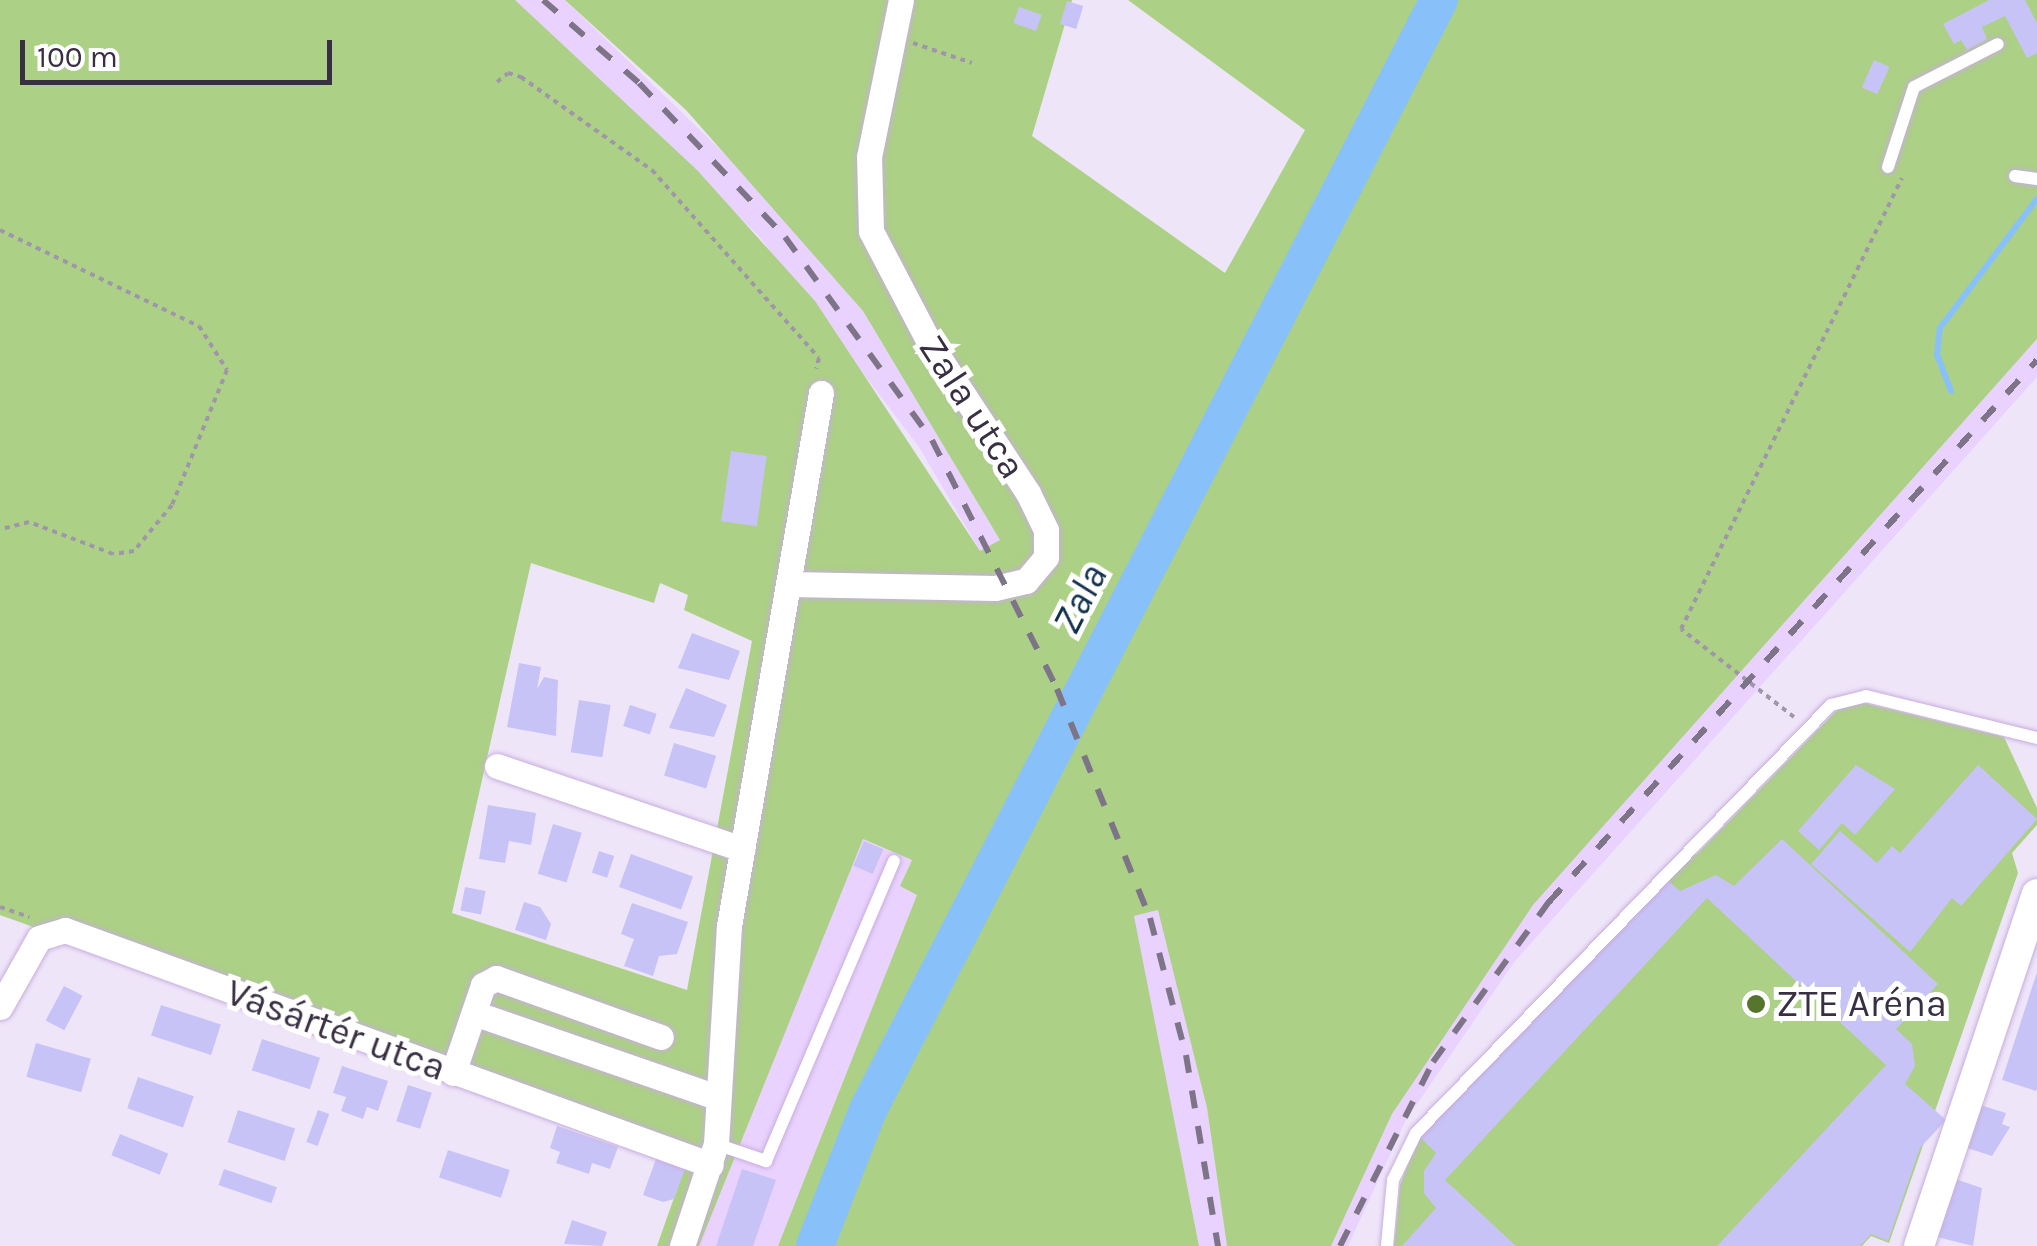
<!DOCTYPE html>
<meta charset="utf-8">
<style>
body{margin:0}
#map{position:relative;width:2037px;height:1246px;overflow:hidden;background:#efe5f9;font-family:Karla,sans-serif}
div>[style]{position:absolute}
.built>*{inset:0;background:#ead2ff}
.green>*{inset:0;background:#acd085}
.stream>*{height:6px;margin:-3px;padding:0 3px;transform-origin:3px;border-radius:3px;background:#88c1fa}
.river>*{height:38px;margin:-19px;padding:0 19px;transform-origin:19px;border-radius:19px;background:#88c1fa}
.building>*{inset:0;background:#c8c3f6;transform-origin:0 0}
.path>*{height:4px;margin-top:-2px;transform-origin:0;background:repeating-linear-gradient(90deg,#a096a9 0 5px,transparent 0 10px)}
.roads{filter:drop-shadow(0 0 2px #c7aedd) drop-shadow(0 0 2px #c7aedd)}
.service>*{height:12px;margin:-6px;padding:0 6px;transform-origin:6px;border-radius:6px;background:#fff}
.minor>*{height:25px;margin:-12.5px;padding:0 12.5px;transform-origin:12.5px;border-radius:12.5px;background:#fff}
.tertiary>*{height:30px;margin:-15px;padding:0 15px;transform-origin:15px;border-radius:15px;background:#fff}
.rail>*{height:6px;margin-top:-3px;transform-origin:0;background:repeating-linear-gradient(90deg,#7e7487 0 18px,transparent 0 36px)}
.dots>*{width:28px;height:28px;translate:-50% -50%;box-sizing:border-box;border:5px solid #fff;border-radius:50%}
span{translate:-50% -50%;white-space:nowrap;text-align:center;line-height:1.15;-webkit-text-stroke:10px #fff;paint-order:stroke}
.street-label{font-size:38px;color:#392f42}
.poi-label{font-size:38px;color:#392f42}
.left{translate:0 -50%;text-align:left}
.water-label{font-size:40px;color:#14324e;font-style:italic}
.scale{position:absolute;left:20px;top:40px;width:312px;height:45px;box-sizing:border-box;border:5px solid #392f42;border-top:0;padding-left:12px;font-size:30px;line-height:35px;white-space:nowrap;color:#392f42;-webkit-text-stroke:8px #fff;paint-order:stroke}
</style>
<div id="map">
<div class="built">
<i style="clip-path:polygon(515px 0,565px 0,757px 185px,863px 311px,1001px 540px,980px 551px,919px 447px,758px 235px)"></i>
<i style="clip-path:polygon(2037px 339px,2037px 377px,1515px 961px,1406px 1120px,1348px 1246px,1331px 1246px,1392px 1114px,1533px 905px)"></i>
<i style="clip-path:polygon(862px 839px,912px 860px,900px 886px,918px 894px,778px 1246px,699px 1246px)"></i>
<i style="clip-path:polygon(1159px 910px,1207px 1108px,1227px 1246px,1199px 1246px,1133px 916px)"></i>
</div>
<div class="green">
<i style="clip-path:polygon(evenodd,0 0,515px 0,697px 170px,815px 301px,980px 551px,1000px 540px,863px 311px,686px 110px,565px 0,1072px 0,1032px 136px,1225px 273px,1305px 130px,1128px 0,2037px 0,2037px 339px,1533px 905px,1392px 1114px,1331px 1246px,1227px 1246px,1207px 1108px,1158px 910px,1134px 916px,1199px 1246px,778px 1246px,917px 895px,900px 886px,912px 860px,863px 839px,699px 1246px,657px 1246px,687px 1161px,0 915px,0 0,531px 563px,654px 603px,660px 583px,688px 595px,684px 610px,752px 641px,687px 990px,452px 913px,531px 563px)"></i>
<i style="clip-path:polygon(1864px 703px,2004px 737px,2037px 808px,2037px 825px,2012px 853px,2018px 873px,1889px 1243px,1871px 1236px,1862px 1246px,1394px 1246px,1400px 1185px,1419px 1136px,1672px 860px,1697px 854px,1839px 708px)"></i>
</div>
<div class="stream">
<i style="left:1951px;top:391px;width:39px;rotate:-111deg"></i>
<i style="left:1937px;top:355px;width:27px;rotate:-84deg"></i>
<i style="left:1940px;top:328px;width:161px;rotate:-53.1deg"></i>
</div>
<div class="river">
<i style="left:815px;top:1246px;width:146px;rotate:-68.7deg"></i>
<i style="left:868px;top:1110px;width:1248px;rotate:-62.78deg"></i>
</div>
<div class="building">
<i style="clip-path:polygon(1989px 0,2025px 0,2037px 23px,2037px 53px,2027px 58px,2005px 16px,1982px 27px,1987px 39px,1967px 50px,1961px 40px,1954px 44px,1943px 24px)"></i>
<i style="left:1067px;top:1px;width:17px;height:24px;rotate:17deg"></i>
<i style="left:1019px;top:7px;width:24px;height:17px;rotate:19deg"></i>
<i style="left:1874px;top:60px;width:17px;height:30px;rotate:24deg"></i>
<i style="left:731px;top:451px;width:36px;height:71px;rotate:8deg"></i>
<i style="clip-path:polygon(692px 633px,740px 651px,729px 680px,678px 668px)"></i>
<i style="clip-path:polygon(519px 663px,541px 667px,537px 689px,544px 677px,558px 680px,556px 736px,507px 727px)"></i>
<i style="clip-path:polygon(686px 688px,727px 705px,714px 737px,669px 728px)"></i>
<i style="left:579px;top:700px;width:32px;height:53px;rotate:9deg"></i>
<i style="left:630px;top:705px;width:28px;height:22px;rotate:18deg"></i>
<i style="left:674px;top:743px;width:44px;height:34px;rotate:17deg"></i>
<i style="clip-path:polygon(1856px 765px,1895px 789px,1855px 835px,1842px 823px,1819px 850px,1798px 831px)"></i>
<i style="clip-path:polygon(1978px 765px,2037px 819px,1961px 906px,1952px 898px,1910px 952px,1811px 864px,1840px 831px,1877px 863px,1892px 846px,1900px 853px)"></i>
<i style="clip-path:polygon(488px 805px,536px 813px,531px 845px,509px 841px,505px 863px,479px 859px)"></i>
<i style="left:553px;top:824px;width:30px;height:52px;rotate:17deg"></i>
<i style="clip-path:polygon(1782px 839px,1938px 984px,1896px 1029px,1912px 1044px,1915px 1066px,1905px 1084px,1946px 1120px,1920px 1148px,1888px 1241px,1871px 1234px,1860px 1246px,1717px 1246px,1886px 1065px,1707px 898px,1445px 1180px,1516px 1246px,1402px 1246px,1436px 1208px,1424px 1193px,1424px 1171px,1436px 1153px,1419px 1136px,1660px 874px,1680px 891px,1716px 875px,1734px 886px)"></i>
<i style="left:864px;top:841px;width:21px;height:27px;rotate:23deg"></i>
<i style="left:599px;top:851px;width:16px;height:23px;rotate:18deg"></i>
<i style="left:631px;top:854px;width:66px;height:35px;rotate:20deg"></i>
<i style="left:465px;top:887px;width:21px;height:24px;rotate:11deg"></i>
<i style="clip-path:polygon(524px 902px,540px 907px,551px 924px,546px 940px,515px 930px)"></i>
<i style="clip-path:polygon(632px 903px,688px 922px,677px 954px,659px 956px,653px 976px,624px 966px,634px 939px,621px 934px)"></i>
<i style="clip-path:polygon(2037px 972px,2037px 1089px,2036px 1091px,2002px 1080px)"></i>
<i style="left:64px;top:986px;width:21px;height:39px;rotate:28deg"></i>
<i style="left:161px;top:1005px;width:63px;height:32px;rotate:18deg"></i>
<i style="left:262px;top:1039px;width:61px;height:33px;rotate:18deg"></i>
<i style="left:36px;top:1043px;width:57px;height:35px;rotate:16deg"></i>
<i style="clip-path:polygon(342px 1066px,388px 1081px,378px 1111px,367px 1107px,363px 1119px,341px 1111px,346px 1097px,333px 1093px)"></i>
<i style="left:138px;top:1077px;width:59px;height:33px;rotate:19deg"></i>
<i style="left:408px;top:1085px;width:25px;height:38px;rotate:18deg"></i>
<i style="clip-path:polygon(1977px 1104px,2006px 1113px,2002px 1124px,2010px 1127px,1992px 1156px,1964px 1147px)"></i>
<i style="left:238px;top:1110px;width:60px;height:34px;rotate:18deg"></i>
<i style="left:318px;top:1110px;width:12px;height:34px;rotate:20deg"></i>
<i style="clip-path:polygon(557px 1126px,618px 1147px,610px 1169px,592px 1163px,589px 1174px,556px 1163px,560px 1152px,550px 1148px)"></i>
<i style="left:120px;top:1134px;width:52px;height:23px;rotate:22deg"></i>
<i style="left:448px;top:1150px;width:65px;height:29px;rotate:18deg"></i>
<i style="clip-path:polygon(656px 1159px,685px 1169px,674px 1199px,663px 1202px,643px 1195px)"></i>
<i style="left:224px;top:1169px;width:56px;height:17px;rotate:19deg"></i>
<i style="clip-path:polygon(742px 1169px,776px 1180px,753px 1246px,716px 1246px)"></i>
<i style="clip-path:polygon(1952px 1178px,1982px 1188px,1973px 1246px,1933px 1236px)"></i>
<i style="clip-path:polygon(572px 1220px,607px 1232px,602px 1246px,564px 1244px)"></i>
</div>
<div class="path">
<i style="left:913px;top:43px;width:62px;rotate:18.7deg"></i>
<i style="left:497px;top:82px;width:14px;rotate:-39deg"></i>
<i style="left:508px;top:73px;width:14px;rotate:17deg"></i>
<i style="left:521px;top:77px;width:161px;rotate:35.4deg"></i>
<i style="left:652px;top:170px;width:251px;rotate:48.4deg"></i>
<i style="left:819px;top:358px;width:11px;rotate:105deg"></i>
<i style="left:0;top:230px;width:221px;rotate:25.8deg"></i>
<i style="left:199px;top:326px;width:52px;rotate:57.5deg"></i>
<i style="left:227px;top:370px;width:146px;rotate:112.2deg"></i>
<i style="left:172px;top:505px;width:60px;rotate:129.6deg"></i>
<i style="left:134px;top:551px;width:21px;rotate:172deg"></i>
<i style="left:113px;top:554px;width:90px;rotate:-159.1deg"></i>
<i style="left:29px;top:522px;width:30px;rotate:166deg"></i>
<i style="left:1794px;top:717px;width:143px;rotate:-142.1deg"></i>
<i style="left:1681px;top:629px;width:502px;rotate:-63.89deg"></i>
<i style="left:0;top:907px;width:31px;rotate:19deg"></i>
</div>
<div class="roads">
<div class="service">
<i style="left:1888px;top:167px;width:84px;rotate:-72deg"></i>
<i style="left:1914px;top:87px;width:94px;rotate:-27.1deg"></i>
<i style="left:2015px;top:176px;width:22px;rotate:8deg"></i>
<i style="left:716px;top:1144px;width:53px;rotate:18.8deg"></i>
<i style="left:766px;top:1161px;width:326px;rotate:-66.9deg"></i>
<i style="left:1387px;top:1246px;width:66px;rotate:-84.8deg"></i>
<i style="left:1393px;top:1180px;width:52px;rotate:-63.9deg"></i>
<i style="left:1416px;top:1133px;width:596px;rotate:-45.88deg"></i>
<i style="left:1831px;top:705px;width:36px;rotate:-14deg"></i>
<i style="left:1866px;top:696px;width:176px;rotate:13.8deg"></i>
</div>
<div class="minor">
<i style="left:790px;top:584px;width:205px;rotate:1.1deg"></i>
<i style="left:995px;top:588px;width:32px;rotate:-13deg"></i>
<i style="left:1026px;top:581px;width:31px;rotate:-50deg"></i>
<i style="left:1046px;top:557px;width:27px;rotate:-90deg"></i>
<i style="left:1046px;top:530px;width:41px;rotate:-115.9deg"></i>
<i style="left:1028px;top:493px;width:181px;rotate:-123.3deg"></i>
<i style="left:929px;top:342px;width:125px;rotate:-117.6deg"></i>
<i style="left:871px;top:231px;width:74px;rotate:-91.5deg"></i>
<i style="left:869px;top:157px;width:160px;rotate:-78.5deg"></i>
<i style="left:497px;top:766px;width:259px;rotate:18.7deg"></i>
<i style="left:0;top:1007px;width:79px;rotate:-60.5deg"></i>
<i style="left:39px;top:938px;width:27px;rotate:-17deg"></i>
<i style="left:65px;top:930px;width:687px;rotate:19.99deg"></i>
<i style="left:474px;top:1013px;width:257px;rotate:19.1deg"></i>
<i style="left:453px;top:1073px;width:93px;rotate:-71.2deg"></i>
<i style="left:483px;top:985px;width:15px;rotate:-28deg"></i>
<i style="left:496px;top:978px;width:175px;rotate:19.7deg"></i>
<i style="left:682px;top:1246px;width:108px;rotate:-71.6deg"></i>
<i style="left:716px;top:1144px;width:218px;rotate:-86.6deg"></i>
<i style="left:729px;top:926px;width:541px;rotate:-80.21deg"></i>
</div>
<div class="tertiary">
<i style="left:1919px;top:1246px;width:371px;rotate:-71.5deg"></i>
</div>
</div>
<div class="rail">
<i style="left:543px;top:0;width:127px;rotate:40.8deg"></i>
<i style="left:639px;top:83px;width:212px;rotate:46.5deg"></i>
<i style="left:785px;top:237px;width:251px;rotate:54.1deg"></i>
<i style="left:932px;top:440px;width:279px;rotate:63.3deg"></i>
<i style="left:1057px;top:689px;width:247px;rotate:67.9deg"></i>
<i style="left:1150px;top:918px;width:142px;rotate:75.3deg"></i>
<i style="left:1186px;top:1055px;width:194px;rotate:80.5deg"></i>
<i style="left:1340px;top:1246px;width:206px;rotate:-63.2deg"></i>
<i style="left:1433px;top:1062px;width:198px;rotate:-54.1deg"></i>
<i style="left:1549px;top:902px;width:729px;rotate:-48deg"></i>
</div>
<div class="dots">
<i style="left:1756px;top:1004px;background:#56762d"></i>
</div>
<div class="street-label">
<span style="left:972px;top:407px;rotate:57deg">Zala utca</span>
<span style="left:336px;top:1030px;rotate:20deg">Vásártér utca</span>
</div>
<div class="poi-label">
<span class="left" style="left:1776px;top:1004px">ZTE Aréna</span>
</div>
<div class="water-label">
<span style="left:1080px;top:599px;rotate:-63deg">Zala</span>
</div>
<div class="scale">100 m</div>
</div>
